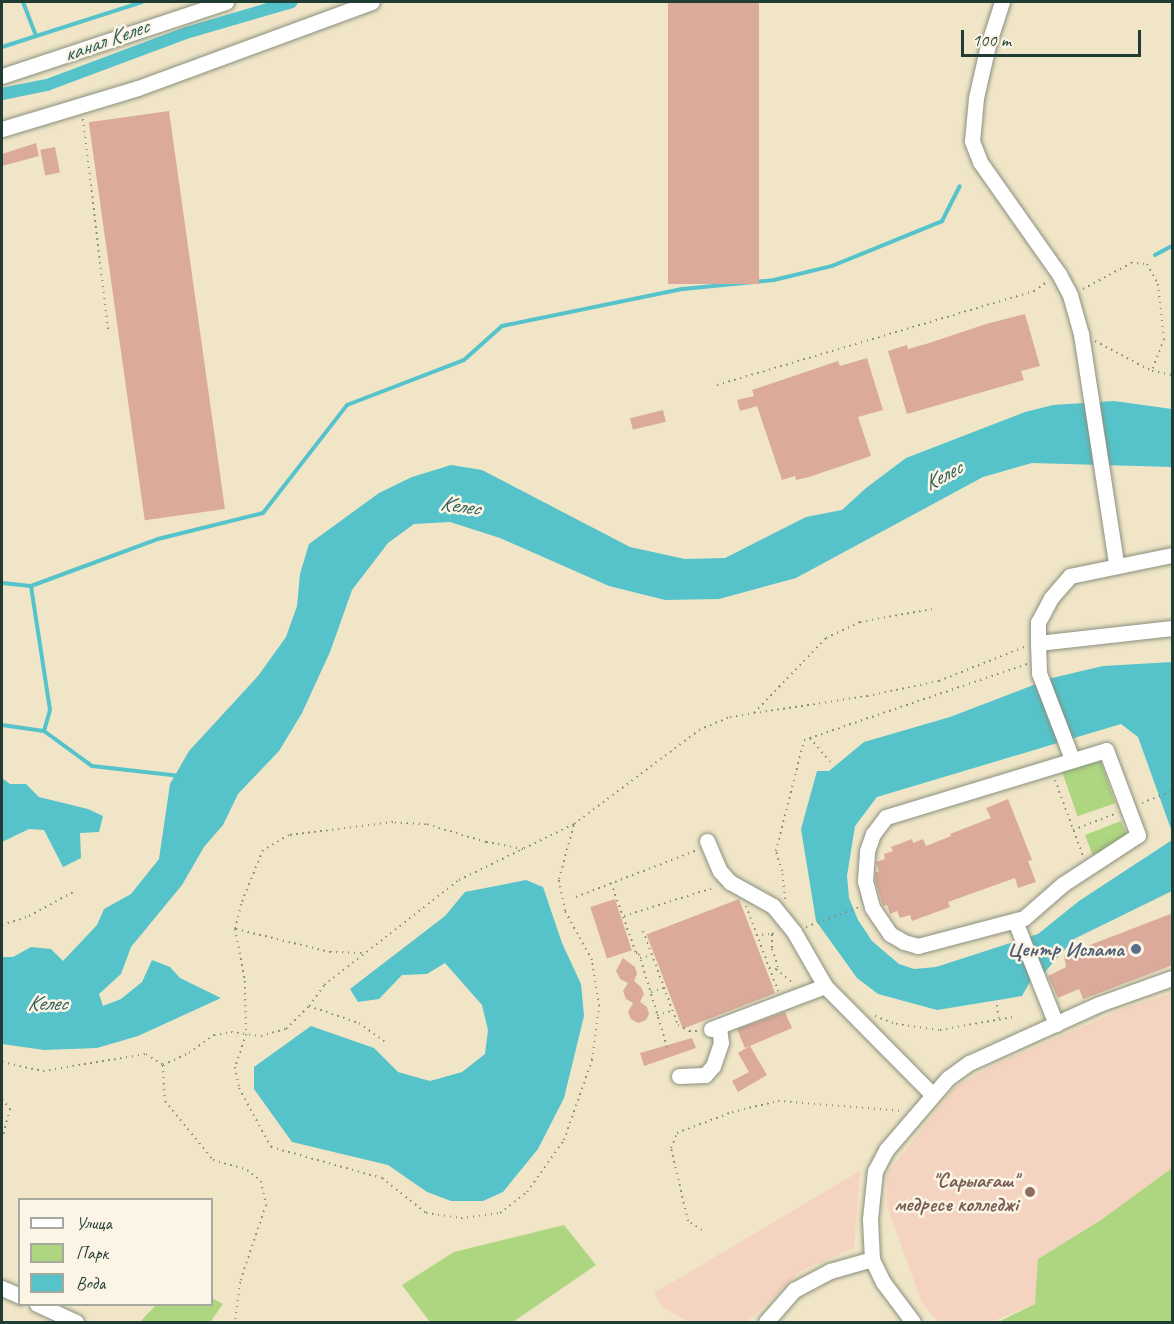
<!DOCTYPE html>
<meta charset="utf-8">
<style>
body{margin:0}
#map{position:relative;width:1174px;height:1324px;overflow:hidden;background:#f1e5c8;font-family:Caveat,sans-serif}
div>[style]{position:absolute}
.built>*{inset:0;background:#f4d3c0}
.green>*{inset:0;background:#aed580;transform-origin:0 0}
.water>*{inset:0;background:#56c3cb}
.stream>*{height:4px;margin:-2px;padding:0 2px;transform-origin:2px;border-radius:2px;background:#56c3cb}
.canal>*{height:12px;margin:-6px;padding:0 6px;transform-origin:6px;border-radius:6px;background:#56c3cb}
.building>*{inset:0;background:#dbaa9b;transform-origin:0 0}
.path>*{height:2px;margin-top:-1px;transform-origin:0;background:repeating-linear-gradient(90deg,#88917e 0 1.5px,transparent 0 6px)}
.roads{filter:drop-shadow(0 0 2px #88917e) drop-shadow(0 0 2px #88917e)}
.minor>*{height:15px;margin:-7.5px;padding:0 7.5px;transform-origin:7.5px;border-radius:7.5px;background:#fff}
.dots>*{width:16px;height:16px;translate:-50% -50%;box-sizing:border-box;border:3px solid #fcf5e5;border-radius:50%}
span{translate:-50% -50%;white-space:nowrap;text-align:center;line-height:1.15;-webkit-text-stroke:5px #fcf5e5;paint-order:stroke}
.service-label{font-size:21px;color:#4e5e75;font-weight:700}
.right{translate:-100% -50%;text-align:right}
.education-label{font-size:21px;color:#785e54;font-weight:700}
.water-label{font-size:22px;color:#2d5e5a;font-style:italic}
.frame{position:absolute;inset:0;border:3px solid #1f3d34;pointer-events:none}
.legend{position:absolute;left:18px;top:1198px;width:195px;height:108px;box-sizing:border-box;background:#fcf5e5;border:2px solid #a4ab9e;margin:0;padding:8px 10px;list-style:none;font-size:18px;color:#1f3d34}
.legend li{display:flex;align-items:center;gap:12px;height:30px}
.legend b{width:30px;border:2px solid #a4ab9e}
.scale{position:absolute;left:961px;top:30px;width:180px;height:27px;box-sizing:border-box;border:3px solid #1f3d34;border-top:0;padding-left:8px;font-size:18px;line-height:21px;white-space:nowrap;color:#1f3d34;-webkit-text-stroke:4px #fcf5e5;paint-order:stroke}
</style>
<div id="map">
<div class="built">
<i style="clip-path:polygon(1172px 993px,1172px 1168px,1101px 1220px,1038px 1259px,1035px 1304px,991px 1322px,938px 1322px,922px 1303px,887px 1206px,887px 1174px,954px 1088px,990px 1067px,1123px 1009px)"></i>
<i style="clip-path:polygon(860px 1171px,854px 1248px,801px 1271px,747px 1322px,689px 1322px,664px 1308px,654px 1293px)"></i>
</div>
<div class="green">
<i style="left:1099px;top:756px;width:50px;height:40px;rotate:71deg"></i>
<i style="clip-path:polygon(1121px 821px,1127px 835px,1093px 856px,1085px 835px)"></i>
<i style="clip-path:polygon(1172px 1168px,1172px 1322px,998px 1322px,1035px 1304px,1038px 1259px,1101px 1220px)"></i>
<i style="clip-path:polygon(564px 1225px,596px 1265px,513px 1322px,430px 1322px,402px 1285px,454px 1252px)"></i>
<i style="clip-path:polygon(212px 1298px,223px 1304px,211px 1321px,140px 1322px,156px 1305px,212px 1304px)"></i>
</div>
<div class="water">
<i style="clip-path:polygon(1114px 401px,1172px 409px,1172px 467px,1032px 463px,983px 477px,796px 578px,719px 599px,665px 600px,609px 586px,500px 538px,450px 522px,414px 524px,388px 543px,352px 590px,330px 652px,302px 713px,279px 751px,238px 794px,223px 825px,204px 847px,182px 885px,131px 947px,121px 974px,99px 994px,103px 1006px,121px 999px,142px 982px,152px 960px,170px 967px,180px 978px,221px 998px,138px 1036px,97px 1048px,44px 1050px,2px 1044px,2px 957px,13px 957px,31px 947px,51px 949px,63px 961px,97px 925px,104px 909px,131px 894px,159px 859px,170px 784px,189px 751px,258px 676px,286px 637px,297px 606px,300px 574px,309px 544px,379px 493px,412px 477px,451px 465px,482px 470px,630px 547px,685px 559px,725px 558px,806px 517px,842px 510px,866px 488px,906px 458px,1025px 412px,1053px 405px)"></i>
<i style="clip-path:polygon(1172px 662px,1172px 832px,1138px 737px,1121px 724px,877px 797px,855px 826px,847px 876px,849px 898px,858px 920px,872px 941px,899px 964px,914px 969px,936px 967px,1038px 934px,1079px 901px,1172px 840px,1172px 891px,1074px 939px,1043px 974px,1031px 980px,1022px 996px,937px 1010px,878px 994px,857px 978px,816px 921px,801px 829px,817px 771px,829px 771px,864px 742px,950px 717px,1052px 678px,1103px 666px)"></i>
<i style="clip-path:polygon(2px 778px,10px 784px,26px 784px,39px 797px,88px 809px,103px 816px,99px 832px,80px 833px,81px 858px,63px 867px,44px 830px,29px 829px,2px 842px)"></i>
<i style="clip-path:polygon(526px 880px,543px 887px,562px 943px,581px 984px,584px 1016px,564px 1098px,538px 1149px,503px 1192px,483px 1201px,451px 1201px,427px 1192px,388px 1165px,292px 1142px,254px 1089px,254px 1067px,311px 1026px,374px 1048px,398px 1072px,430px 1081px,462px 1072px,485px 1054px,488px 1030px,482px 1005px,445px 963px,427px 974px,402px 975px,379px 999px,358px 1002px,350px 989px,445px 916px,465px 892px)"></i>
</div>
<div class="stream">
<i style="left:23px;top:2px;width:34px;rotate:69deg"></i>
<i style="left:2px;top:47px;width:147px;rotate:-17.8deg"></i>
<i style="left:1155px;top:255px;width:19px;rotate:-28deg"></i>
<i style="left:2px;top:583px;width:29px;rotate:6deg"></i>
<i style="left:31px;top:586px;width:125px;rotate:81.3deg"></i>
<i style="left:50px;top:710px;width:22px;rotate:106deg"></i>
<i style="left:31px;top:586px;width:135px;rotate:-20.3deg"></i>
<i style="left:158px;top:539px;width:108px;rotate:-13.9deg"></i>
<i style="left:263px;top:513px;width:137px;rotate:-52.1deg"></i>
<i style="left:347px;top:405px;width:125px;rotate:-21deg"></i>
<i style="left:464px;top:360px;width:51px;rotate:-41.8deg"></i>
<i style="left:502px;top:326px;width:185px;rotate:-11.6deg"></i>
<i style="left:683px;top:289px;width:91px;rotate:-5.6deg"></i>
<i style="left:774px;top:280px;width:60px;rotate:-13.6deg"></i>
<i style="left:832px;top:266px;width:119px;rotate:-22.2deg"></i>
<i style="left:942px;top:221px;width:39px;rotate:-63deg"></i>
<i style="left:2px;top:725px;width:42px;rotate:8.1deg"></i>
<i style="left:44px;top:731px;width:59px;rotate:36.1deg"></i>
<i style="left:92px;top:766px;width:89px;rotate:6.5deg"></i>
</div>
<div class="canal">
<i style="left:2px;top:94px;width:46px;rotate:-11.3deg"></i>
<i style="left:47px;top:85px;width:148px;rotate:-20.5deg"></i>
<i style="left:186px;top:33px;width:110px;rotate:-16.3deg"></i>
</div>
<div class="building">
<i style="left:668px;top:2px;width:91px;height:282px"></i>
<i style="left:169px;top:111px;width:402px;height:81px;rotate:82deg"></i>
<i style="clip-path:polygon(36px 143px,39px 156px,2px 166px,2px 154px)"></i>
<i style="left:55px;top:147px;width:26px;height:15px;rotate:79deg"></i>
<i style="clip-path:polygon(1025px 314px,1040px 366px,1021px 371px,1024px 380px,907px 414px,888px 351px,907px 345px,908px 349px,926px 344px,986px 324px)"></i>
<i style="clip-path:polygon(867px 358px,883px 410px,858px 417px,871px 456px,809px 477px,796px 480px,795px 476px,782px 480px,757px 406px,740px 411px,737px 400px,754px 396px,752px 390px,776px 382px,838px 361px,840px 366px)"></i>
<i style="left:663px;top:410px;width:12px;height:34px;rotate:76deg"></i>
<i style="clip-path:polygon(1008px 799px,1032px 860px,1028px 861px,1036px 882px,1018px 888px,1015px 878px,948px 902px,950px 907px,912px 921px,910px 915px,900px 918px,897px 911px,890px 914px,887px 905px,883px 906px,876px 883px,875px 873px,879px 871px,876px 862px,885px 859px,884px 854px,893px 851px,891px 847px,912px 839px,913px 843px,923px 839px,926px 846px,951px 836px,950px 834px,991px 818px,986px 808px)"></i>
<i style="left:615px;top:899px;width:54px;height:26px;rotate:72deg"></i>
<i style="left:739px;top:899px;width:101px;height:99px;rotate:69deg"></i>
<i style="clip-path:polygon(1173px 913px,1173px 965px,1083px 999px,1079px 989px,1058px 998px,1048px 976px,1066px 967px,1064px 955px)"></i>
<i style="clip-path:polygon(623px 958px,635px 967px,637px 974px,634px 981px,641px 987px,644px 994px,640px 1002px,647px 1007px,649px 1014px,646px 1020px,638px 1023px,631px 1019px,628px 1012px,633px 1003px,626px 999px,623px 991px,628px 983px,620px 979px,616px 971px)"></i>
<i style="clip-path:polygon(785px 1012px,792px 1028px,745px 1048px,737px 1029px)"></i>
<i style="clip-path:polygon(692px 1038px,696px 1048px,644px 1066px,640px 1053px)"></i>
<i style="clip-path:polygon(750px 1046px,767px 1075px,738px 1092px,732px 1081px,749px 1072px,738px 1053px)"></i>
</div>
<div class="path">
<i style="left:83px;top:119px;width:212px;rotate:83.2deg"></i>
<i style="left:1083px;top:289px;width:55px;rotate:-28.4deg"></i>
<i style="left:1131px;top:263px;width:16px;rotate:4deg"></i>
<i style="left:1147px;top:264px;width:23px;rotate:61deg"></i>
<i style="left:1158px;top:284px;width:55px;rotate:83.8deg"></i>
<i style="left:1164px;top:339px;width:34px;rotate:111deg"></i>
<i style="left:1095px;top:341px;width:64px;rotate:27.8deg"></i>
<i style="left:1152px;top:371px;width:20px;rotate:11deg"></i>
<i style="left:717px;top:385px;width:331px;rotate:-16.5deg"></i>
<i style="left:1034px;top:291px;width:16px;rotate:-35deg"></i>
<i style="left:754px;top:713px;width:104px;rotate:-46.2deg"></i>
<i style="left:826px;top:638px;width:38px;rotate:-25deg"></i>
<i style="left:860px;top:622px;width:73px;rotate:-10.2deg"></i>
<i style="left:810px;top:738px;width:31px;rotate:50deg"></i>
<i style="left:1055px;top:780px;width:81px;rotate:69.8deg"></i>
<i style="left:1142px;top:803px;width:32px;rotate:-22deg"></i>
<i style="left:1073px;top:830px;width:47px;rotate:-21.1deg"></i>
<i style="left:523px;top:849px;width:38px;rotate:-169deg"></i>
<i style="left:486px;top:842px;width:63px;rotate:-163.3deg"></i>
<i style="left:426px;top:824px;width:33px;rotate:-177deg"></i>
<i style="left:393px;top:822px;width:105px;rotate:172.9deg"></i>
<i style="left:289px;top:835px;width:30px;rotate:150deg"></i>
<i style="left:263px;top:850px;width:58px;rotate:112.2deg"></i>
<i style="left:241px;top:904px;width:26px;rotate:103deg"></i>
<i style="left:235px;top:929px;width:53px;rotate:79.1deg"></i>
<i style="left:245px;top:981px;width:53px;rotate:88.9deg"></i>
<i style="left:246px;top:1034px;width:35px;rotate:108deg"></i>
<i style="left:235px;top:1067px;width:21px;rotate:79deg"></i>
<i style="left:239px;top:1088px;width:67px;rotate:61.5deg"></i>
<i style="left:271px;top:1147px;width:115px;rotate:15.6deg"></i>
<i style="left:382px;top:1178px;width:56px;rotate:38.5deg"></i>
<i style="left:426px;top:1213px;width:35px;rotate:8deg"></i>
<i style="left:461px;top:1218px;width:39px;rotate:-7deg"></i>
<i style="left:500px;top:1213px;width:34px;rotate:-38deg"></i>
<i style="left:527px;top:1192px;width:64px;rotate:-54.6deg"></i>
<i style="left:564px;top:1140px;width:85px;rotate:-70.7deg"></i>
<i style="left:592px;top:1060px;width:54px;rotate:-82.6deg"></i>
<i style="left:599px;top:1006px;width:47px;rotate:-98.7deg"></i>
<i style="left:592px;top:960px;width:56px;rotate:-118.9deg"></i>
<i style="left:565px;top:911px;width:33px;rotate:-101deg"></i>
<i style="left:559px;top:879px;width:57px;rotate:-74.7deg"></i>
<i style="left:611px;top:883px;width:74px;rotate:70.3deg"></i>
<i style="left:636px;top:953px;width:3px;rotate:18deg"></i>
<i style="left:639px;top:954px;width:97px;rotate:73.2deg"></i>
<i style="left:576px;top:897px;width:130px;rotate:-21.2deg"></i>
<i style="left:785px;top:899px;width:28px;rotate:-96deg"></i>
<i style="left:782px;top:871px;width:21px;rotate:-107deg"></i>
<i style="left:776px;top:851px;width:114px;rotate:-75.8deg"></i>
<i style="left:804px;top:740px;width:236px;rotate:-18.8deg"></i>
<i style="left:746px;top:906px;width:91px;rotate:69.4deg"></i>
<i style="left:624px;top:916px;width:96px;rotate:-17.5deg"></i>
<i style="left:2px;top:925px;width:28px;rotate:-18deg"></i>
<i style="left:29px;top:916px;width:52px;rotate:-28.5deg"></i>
<i style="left:806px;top:927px;width:58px;rotate:-20.3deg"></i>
<i style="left:236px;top:929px;width:97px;rotate:13.7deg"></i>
<i style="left:330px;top:952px;width:35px;rotate:2deg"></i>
<i style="left:643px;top:931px;width:100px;rotate:69.6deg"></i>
<i style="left:678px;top:1025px;width:13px;rotate:29deg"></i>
<i style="left:689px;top:1031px;width:10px"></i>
<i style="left:772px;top:934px;width:15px;rotate:90deg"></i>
<i style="left:772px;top:949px;width:18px;rotate:71deg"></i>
<i style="left:778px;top:966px;width:4px;rotate:124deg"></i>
<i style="left:756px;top:935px;width:16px;rotate:-4deg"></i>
<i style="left:772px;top:934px;width:5px;rotate:-37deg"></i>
<i style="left:640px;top:958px;width:12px;rotate:-14deg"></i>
<i style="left:769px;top:968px;width:7px;rotate:8deg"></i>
<i style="left:776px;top:969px;width:23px;rotate:40deg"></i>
<i style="left:651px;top:992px;width:14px;rotate:-17deg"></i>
<i style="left:997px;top:1005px;width:15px;rotate:82deg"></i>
<i style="left:309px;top:1006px;width:53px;rotate:18.8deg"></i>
<i style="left:359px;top:1023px;width:32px;rotate:36deg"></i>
<i style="left:657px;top:1015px;width:16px;rotate:-15deg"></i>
<i style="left:875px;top:1016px;width:22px;rotate:21deg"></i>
<i style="left:896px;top:1024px;width:44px;rotate:7.8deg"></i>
<i style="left:940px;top:1030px;width:74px;rotate:-10.1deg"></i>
<i style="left:2px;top:1062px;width:42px;rotate:12.4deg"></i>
<i style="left:43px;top:1071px;width:104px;rotate:-9.4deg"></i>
<i style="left:146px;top:1054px;width:20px;rotate:33deg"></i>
<i style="left:163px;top:1065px;width:29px;rotate:-25deg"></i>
<i style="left:189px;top:1053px;width:31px;rotate:-36deg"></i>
<i style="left:214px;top:1035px;width:17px;rotate:-10deg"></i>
<i style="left:231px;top:1032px;width:30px;rotate:8deg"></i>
<i style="left:261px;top:1036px;width:26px;rotate:-16deg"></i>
<i style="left:286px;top:1029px;width:33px;rotate:-45deg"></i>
<i style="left:309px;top:1006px;width:26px;rotate:-54deg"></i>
<i style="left:324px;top:985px;width:171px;rotate:-37.9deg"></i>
<i style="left:459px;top:880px;width:128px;rotate:-26deg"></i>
<i style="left:574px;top:824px;width:156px;rotate:-36.9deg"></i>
<i style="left:699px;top:730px;width:34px;rotate:-23deg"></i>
<i style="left:730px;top:717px;width:139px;rotate:-8.7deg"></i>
<i style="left:867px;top:696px;width:74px;rotate:-11.8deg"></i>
<i style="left:939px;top:681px;width:92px;rotate:-21.8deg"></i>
<i style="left:163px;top:1065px;width:36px;rotate:87deg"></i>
<i style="left:165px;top:1101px;width:76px;rotate:50.9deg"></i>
<i style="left:213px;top:1160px;width:35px;rotate:16deg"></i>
<i style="left:247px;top:1170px;width:18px;rotate:38deg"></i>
<i style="left:261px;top:1181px;width:25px;rotate:78deg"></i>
<i style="left:266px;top:1205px;width:81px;rotate:108.7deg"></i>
<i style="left:240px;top:1282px;width:40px;rotate:97.1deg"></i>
<i style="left:2px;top:1099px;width:13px;rotate:51deg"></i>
<i style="left:10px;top:1109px;width:31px;rotate:105deg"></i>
<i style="left:702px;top:1230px;width:17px;rotate:-147deg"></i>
<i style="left:688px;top:1221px;width:75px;rotate:-103.1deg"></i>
<i style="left:671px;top:1148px;width:16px;rotate:-68deg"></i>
<i style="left:677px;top:1133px;width:59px;rotate:-20.9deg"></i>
<i style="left:732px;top:1112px;width:47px;rotate:-13.4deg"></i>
<i style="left:778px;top:1101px;width:123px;rotate:4.6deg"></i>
</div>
<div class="roads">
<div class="minor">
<i style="left:1002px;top:2px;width:45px;rotate:108deg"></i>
<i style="left:988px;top:45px;width:54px;rotate:102.8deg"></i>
<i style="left:976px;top:98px;width:43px;rotate:95.3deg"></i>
<i style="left:972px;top:141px;width:22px;rotate:69deg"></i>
<i style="left:980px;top:162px;width:137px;rotate:54.8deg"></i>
<i style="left:1059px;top:274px;width:24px;rotate:62deg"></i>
<i style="left:1070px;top:295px;width:41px;rotate:74.2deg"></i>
<i style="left:1081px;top:334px;width:233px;rotate:81.3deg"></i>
<i style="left:2px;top:76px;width:236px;rotate:-18.3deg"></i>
<i style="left:2px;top:129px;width:142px;rotate:-16.8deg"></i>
<i style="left:138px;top:88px;width:249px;rotate:-20.2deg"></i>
<i style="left:1172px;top:555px;width:104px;rotate:168.4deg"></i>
<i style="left:1070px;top:576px;width:29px;rotate:131deg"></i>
<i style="left:1051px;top:598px;width:27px;rotate:118deg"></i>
<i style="left:1038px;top:622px;width:21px;rotate:90deg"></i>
<i style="left:1038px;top:643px;width:135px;rotate:-6.4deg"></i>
<i style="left:1038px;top:643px;width:30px;rotate:88deg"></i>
<i style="left:1039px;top:673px;width:92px;rotate:69deg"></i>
<i style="left:1106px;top:750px;width:91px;rotate:69.4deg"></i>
<i style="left:1138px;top:835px;width:90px;rotate:146.8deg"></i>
<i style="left:1063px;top:884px;width:52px;rotate:138.9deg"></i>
<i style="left:1024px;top:918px;width:110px;rotate:165.2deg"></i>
<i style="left:918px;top:946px;width:15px;rotate:-164deg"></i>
<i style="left:904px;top:942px;width:16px;rotate:-150deg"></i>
<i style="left:890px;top:934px;width:32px;rotate:-124deg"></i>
<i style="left:872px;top:907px;width:27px;rotate:-105deg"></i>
<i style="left:865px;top:881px;width:30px;rotate:-86deg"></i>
<i style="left:867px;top:851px;width:18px;rotate:-71deg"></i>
<i style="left:873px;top:834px;width:21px;rotate:-53deg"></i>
<i style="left:886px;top:817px;width:230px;rotate:-16.9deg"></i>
<i style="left:707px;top:841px;width:33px;rotate:67deg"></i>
<i style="left:720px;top:871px;width:15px;rotate:48deg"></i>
<i style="left:730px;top:882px;width:49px;rotate:29.2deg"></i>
<i style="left:773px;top:906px;width:33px;rotate:51deg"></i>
<i style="left:794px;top:932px;width:62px;rotate:60.1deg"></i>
<i style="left:825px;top:986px;width:153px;rotate:45.3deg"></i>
<i style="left:1015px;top:921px;width:111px;rotate:68.3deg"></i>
<i style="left:711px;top:1029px;width:122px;rotate:-20.7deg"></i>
<i style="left:679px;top:1076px;width:26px;rotate:-2deg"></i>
<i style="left:705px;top:1075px;width:12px;rotate:-48deg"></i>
<i style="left:713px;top:1066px;width:24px;rotate:-71deg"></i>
<i style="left:721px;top:1043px;width:17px;rotate:-97deg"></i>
<i style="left:2px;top:1288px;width:20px;rotate:24deg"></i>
<i style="left:37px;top:1304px;width:43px;rotate:24.8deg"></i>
<i style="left:766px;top:1322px;width:43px;rotate:-48.8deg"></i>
<i style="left:794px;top:1290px;width:41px;rotate:-27.8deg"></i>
<i style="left:830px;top:1271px;width:44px;rotate:-15.9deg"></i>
<i style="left:913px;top:1322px;width:50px;rotate:-126.9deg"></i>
<i style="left:883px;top:1282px;width:25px;rotate:-116deg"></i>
<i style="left:872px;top:1259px;width:40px;rotate:-92.9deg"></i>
<i style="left:870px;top:1219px;width:48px;rotate:-84.1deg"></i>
<i style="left:875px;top:1171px;width:24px;rotate:-62deg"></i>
<i style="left:886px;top:1150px;width:95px;rotate:-49.3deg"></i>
<i style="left:948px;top:1078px;width:26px;rotate:-36deg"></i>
<i style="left:969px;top:1063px;width:143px;rotate:-24.4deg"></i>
<i style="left:1099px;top:1004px;width:77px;rotate:-19.6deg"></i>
</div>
</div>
<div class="dots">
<i style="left:1136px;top:949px;background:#5c6f8a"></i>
<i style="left:1030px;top:1192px;background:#8d6e63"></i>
</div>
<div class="service-label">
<span class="right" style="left:1124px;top:949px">Центр Ислама</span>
</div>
<div class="education-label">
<span class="right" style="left:1018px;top:1192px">"Сарыағаш"<br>медресе колледжі</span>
</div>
<div class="water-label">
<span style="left:106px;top:41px;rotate:-20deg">канал Келес</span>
<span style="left:943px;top:476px;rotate:-29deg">Келес</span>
<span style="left:460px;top:506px;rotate:8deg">Келес</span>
<span style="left:47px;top:1004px">Келес</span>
</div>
<div class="frame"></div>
<ul class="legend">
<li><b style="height:8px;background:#fff"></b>Улица</li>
<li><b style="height:16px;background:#aed580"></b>Парк</li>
<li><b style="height:16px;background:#56c3cb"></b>Вода</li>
</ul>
<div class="scale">100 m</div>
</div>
